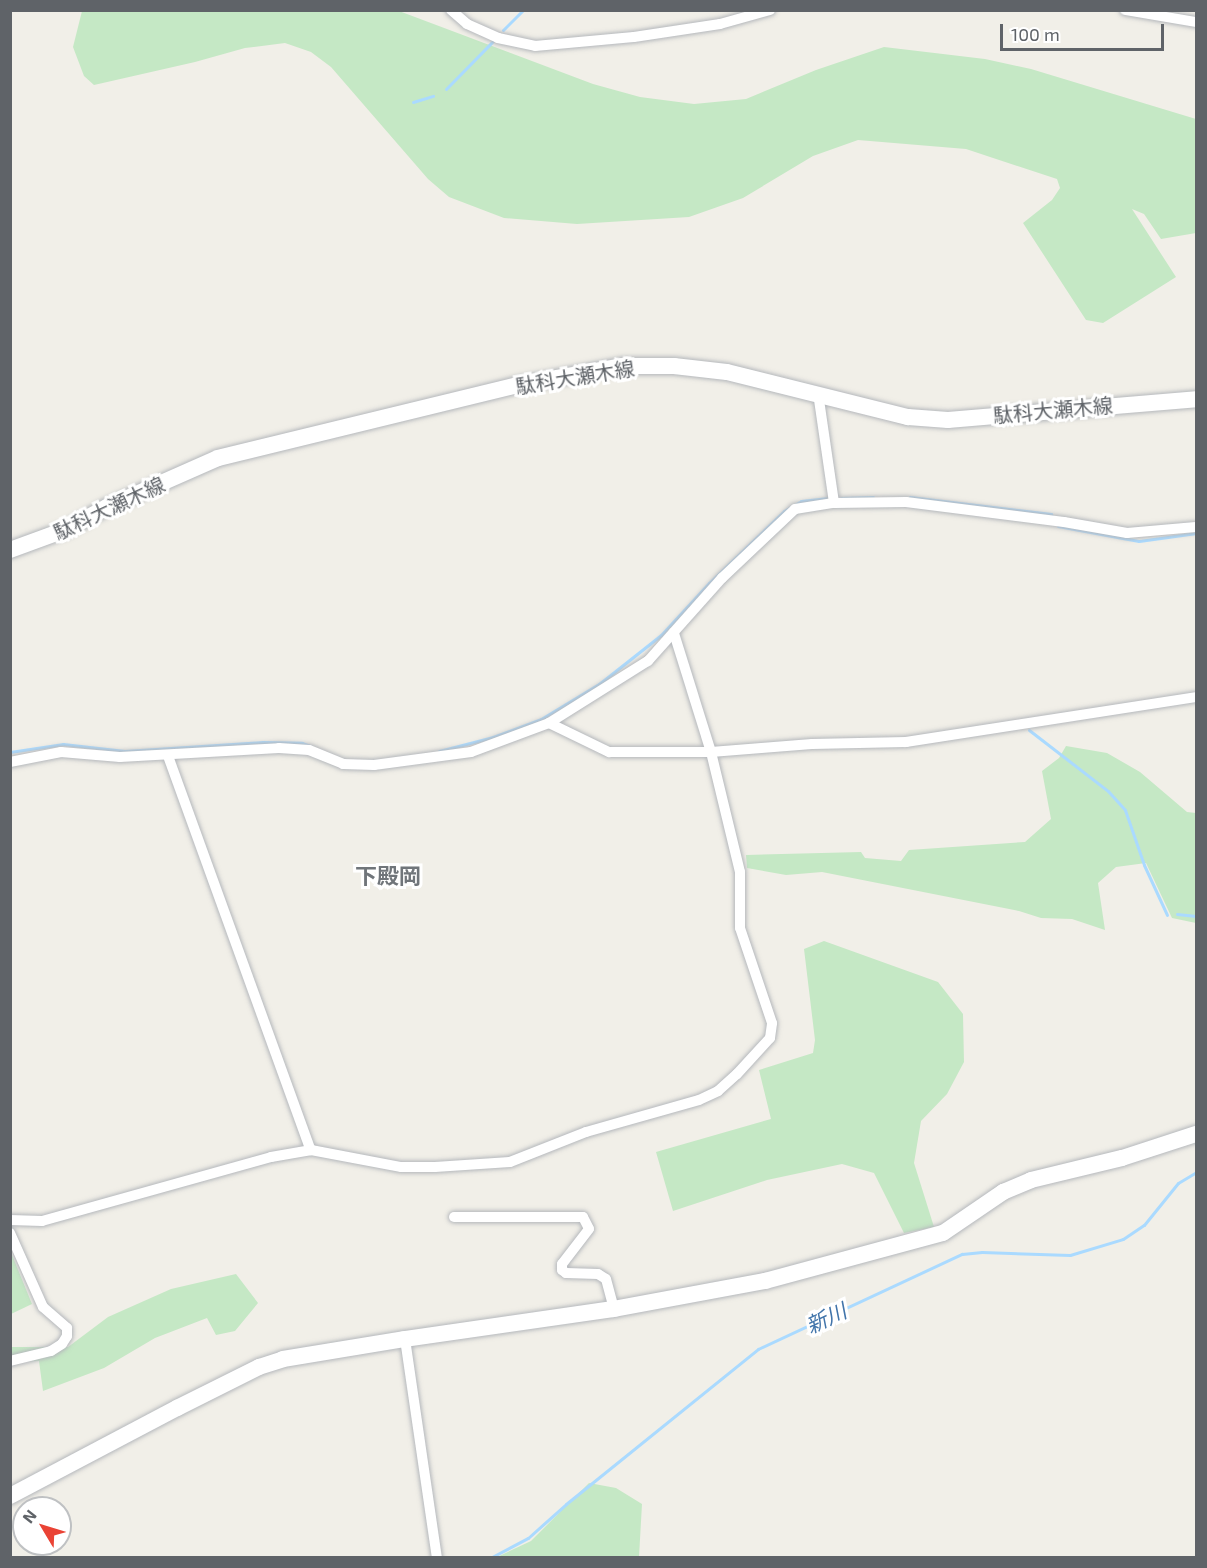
<!DOCTYPE html>
<meta charset="utf-8">
<style>
body{margin:0}
#map{position:relative;width:1207px;height:1568px;overflow:hidden;background:#f1efe8;font-family:"Exo 2","Noto Sans JP",sans-serif}
div>[style]{position:absolute}
.green>*{inset:0;background:#c5e8c5}
.stream>*{height:3px;margin:-1.5px;padding:0 1.5px;transform-origin:1.5px;border-radius:1.5px;background:#aadaff}
.roads{filter:drop-shadow(0 0 2px #b5b8bc) drop-shadow(0 0 2px #b5b8bc)}
.street>*{height:10px;margin:-5px;padding:0 5px;transform-origin:5px;border-radius:5px;background:#fff}
.secondary>*{height:16px;margin:-8px;padding:0 8px;transform-origin:8px;border-radius:8px;background:#fff}
span{translate:-50% -50%;white-space:nowrap;text-align:center;line-height:1.15;-webkit-text-stroke:6px #fff;paint-order:stroke}
.street-label{font-size:20px;color:#5f6368}
.water-label{font-size:21px;color:#4174aa;font-style:italic}
.quarter-label{font-size:22px;color:#70757a;font-weight:700}
.frame{position:absolute;inset:0;border:12px solid #5f6368;pointer-events:none}
.north{position:absolute;left:12px;top:1496px;width:60px;height:60px;box-sizing:border-box;background:#fff;border:2px solid #bfc1c3;border-radius:50%;rotate:308deg;font-size:16px;font-weight:700;line-height:24px;text-align:center;color:#5f6368}
.north::after{content:'';display:block;margin:auto;width:21px;height:27px;background:#ea4335;clip-path:polygon(50% 0,100% 100%,50% 72%,0 100%)}
.scale{position:absolute;left:1000px;top:24px;width:164px;height:27px;box-sizing:border-box;border:3px solid #5f6368;border-top:0;padding-left:8px;font-size:18px;line-height:21px;white-space:nowrap;color:#5f6368;-webkit-text-stroke:4px #fff;paint-order:stroke}
</style>
<div id="map">
<div class="green">
<i style="clip-path:polygon(82px 11px,399px 11px,593px 84px,640px 97px,694px 104px,746px 99px,816px 70px,884px 47px,985px 59px,1031px 69px,1196px 119px,1196px 233px,1161px 239px,1144px 214px,1132px 209px,1176px 277px,1103px 323px,1086px 320px,1023px 223px,1052px 200px,1060px 188px,1057px 179px,966px 149px,858px 140px,813px 156px,743px 198px,689px 217px,577px 224px,504px 218px,449px 197px,428px 179px,331px 67px,311px 52px,285px 43px,245px 48px,195px 62px,94px 85px,84px 76px,73px 47px)"></i>
<i style="clip-path:polygon(1066px 746px,1107px 753px,1140px 772px,1187px 812px,1196px 813px,1196px 923px,1172px 918px,1146px 863px,1116px 867px,1098px 883px,1105px 930px,1072px 919px,1041px 918px,1019px 911px,822px 872px,786px 875px,747px 868px,746px 855px,861px 852px,865px 858px,901px 861px,909px 850px,1025px 842px,1051px 819px,1042px 771px,1059px 758px)"></i>
<i style="clip-path:polygon(824px 941px,938px 982px,963px 1014px,964px 1062px,947px 1094px,921px 1121px,914px 1163px,934px 1227px,904px 1233px,874px 1173px,842px 1164px,767px 1180px,673px 1211px,656px 1152px,771px 1119px,759px 1070px,813px 1053px,815px 1040px,804px 949px)"></i>
<i style="clip-path:polygon(10px 1250px,32px 1304px,11px 1314px)"></i>
<i style="clip-path:polygon(236px 1274px,258px 1303px,235px 1331px,216px 1335px,207px 1318px,155px 1338px,104px 1368px,43px 1391px,39px 1361px,11px 1362px,11px 1347px,68px 1347px,108px 1317px,171px 1289px)"></i>
<i style="clip-path:polygon(589px 1483px,616px 1488px,642px 1504px,639px 1557px,497px 1557px,531px 1541px)"></i>
</div>
<div class="stream">
<i style="left:503px;top:30px;width:28px;rotate:-45deg"></i>
<i style="left:446px;top:89px;width:66px;rotate:-45.6deg"></i>
<i style="left:413px;top:102px;width:21px;rotate:-17deg"></i>
<i style="left:910px;top:497px;width:142px;rotate:6.9deg"></i>
<i style="left:1051px;top:514px;width:4px;rotate:63deg"></i>
<i style="left:841px;top:498px;width:32px;rotate:-2deg"></i>
<i style="left:1058px;top:526px;width:82px;rotate:10.5deg"></i>
<i style="left:1139px;top:541px;width:58px;rotate:-8deg"></i>
<i style="left:1029px;top:730px;width:100px;rotate:37.7deg"></i>
<i style="left:1108px;top:791px;width:25px;rotate:48deg"></i>
<i style="left:1125px;top:810px;width:58px;rotate:70.9deg"></i>
<i style="left:1144px;top:865px;width:55px;rotate:65.3deg"></i>
<i style="left:439px;top:751px;width:56px;rotate:-14.5deg"></i>
<i style="left:493px;top:737px;width:51px;rotate:-20.6deg"></i>
<i style="left:541px;top:719px;width:68px;rotate:-31.1deg"></i>
<i style="left:599px;top:684px;width:79px;rotate:-38.3deg"></i>
<i style="left:661px;top:635px;width:71px;rotate:-47.3deg"></i>
<i style="left:709px;top:583px;width:104px;rotate:-43.8deg"></i>
<i style="left:784px;top:511px;width:20px;rotate:-30deg"></i>
<i style="left:801px;top:501px;width:30px;rotate:-6deg"></i>
<i style="left:10px;top:752px;width:54px;rotate:-8.6deg"></i>
<i style="left:63px;top:744px;width:62px;rotate:6.4deg"></i>
<i style="left:125px;top:751px;width:138px;rotate:-3.7deg"></i>
<i style="left:263px;top:742px;width:39px;rotate:1deg"></i>
<i style="left:302px;top:743px;width:9px;rotate:21deg"></i>
<i style="left:1177px;top:914px;width:19px;rotate:6deg"></i>
<i style="left:490px;top:1558px;width:43px;rotate:-27.8deg"></i>
<i style="left:528px;top:1538px;width:51px;rotate:-41.8deg"></i>
<i style="left:566px;top:1504px;width:247px;rotate:-38.9deg"></i>
<i style="left:758px;top:1349px;width:225px;rotate:-25deg"></i>
<i style="left:962px;top:1254px;width:20px;rotate:-6deg"></i>
<i style="left:982px;top:1252px;width:88px;rotate:2deg"></i>
<i style="left:1070px;top:1255px;width:55px;rotate:-16.8deg"></i>
<i style="left:1123px;top:1239px;width:25px;rotate:-34deg"></i>
<i style="left:1144px;top:1225px;width:54px;rotate:-51deg"></i>
<i style="left:1178px;top:1183px;width:21px;rotate:-31deg"></i>
</div>
<div class="roads">
<div class="street">
<i style="left:451px;top:10px;width:21px;rotate:41deg"></i>
<i style="left:467px;top:24px;width:34px;rotate:24deg"></i>
<i style="left:498px;top:38px;width:38px;rotate:12deg"></i>
<i style="left:535px;top:46px;width:99px;rotate:-5.2deg"></i>
<i style="left:634px;top:37px;width:87px;rotate:-8.6deg"></i>
<i style="left:720px;top:24px;width:52px;rotate:-15.6deg"></i>
<i style="left:1125px;top:10px;width:72px;rotate:9.6deg"></i>
<i style="left:818px;top:393px;width:111px;rotate:81.7deg"></i>
<i style="left:549px;top:723px;width:67px;rotate:25.8deg"></i>
<i style="left:609px;top:752px;width:102px"></i>
<i style="left:711px;top:752px;width:101px;rotate:-4.5deg"></i>
<i style="left:812px;top:744px;width:94px;rotate:-1.2deg"></i>
<i style="left:906px;top:742px;width:293px;rotate:-8.8deg"></i>
<i style="left:168px;top:756px;width:419px;rotate:70.1deg"></i>
<i style="left:10px;top:762px;width:52px;rotate:-11.1deg"></i>
<i style="left:61px;top:752px;width:59px;rotate:4.8deg"></i>
<i style="left:120px;top:757px;width:159px;rotate:-3.2deg"></i>
<i style="left:279px;top:748px;width:30px;rotate:4deg"></i>
<i style="left:309px;top:750px;width:37px;rotate:22deg"></i>
<i style="left:343px;top:764px;width:31px;rotate:2deg"></i>
<i style="left:374px;top:765px;width:98px;rotate:-7.6deg"></i>
<i style="left:471px;top:752px;width:83px;rotate:-20.4deg"></i>
<i style="left:549px;top:723px;width:117px;rotate:-32.1deg"></i>
<i style="left:648px;top:661px;width:111px;rotate:-48.3deg"></i>
<i style="left:722px;top:578px;width:100px;rotate:-43.4deg"></i>
<i style="left:795px;top:509px;width:39px;rotate:-9deg"></i>
<i style="left:834px;top:503px;width:72px;rotate:-0.8deg"></i>
<i style="left:906px;top:502px;width:159px;rotate:7.2deg"></i>
<i style="left:1064px;top:522px;width:64px;rotate:9.9deg"></i>
<i style="left:1127px;top:533px;width:69px;rotate:-5deg"></i>
<i style="left:454px;top:1217px;width:129px"></i>
<i style="left:583px;top:1217px;width:13px;rotate:63deg"></i>
<i style="left:589px;top:1229px;width:44px;rotate:127.6deg"></i>
<i style="left:562px;top:1264px;width:6px;rotate:90deg"></i>
<i style="left:562px;top:1270px;width:5px;rotate:37deg"></i>
<i style="left:566px;top:1273px;width:32px;rotate:2deg"></i>
<i style="left:598px;top:1274px;width:9px;rotate:32deg"></i>
<i style="left:606px;top:1279px;width:31px;rotate:75deg"></i>
<i style="left:10px;top:1220px;width:32px;rotate:2deg"></i>
<i style="left:42px;top:1221px;width:238px;rotate:-15.6deg"></i>
<i style="left:271px;top:1157px;width:41px;rotate:-9.9deg"></i>
<i style="left:311px;top:1150px;width:92px;rotate:10.7deg"></i>
<i style="left:401px;top:1167px;width:34px"></i>
<i style="left:435px;top:1167px;width:75px;rotate:-3.8deg"></i>
<i style="left:510px;top:1162px;width:82px;rotate:-21.5deg"></i>
<i style="left:586px;top:1132px;width:117px;rotate:-15.8deg"></i>
<i style="left:699px;top:1100px;width:21px;rotate:-25deg"></i>
<i style="left:718px;top:1091px;width:25px;rotate:-42deg"></i>
<i style="left:737px;top:1074px;width:49px;rotate:-47.5deg"></i>
<i style="left:770px;top:1038px;width:15px;rotate:-82deg"></i>
<i style="left:772px;top:1023px;width:100px;rotate:-108.6deg"></i>
<i style="left:740px;top:928px;width:56px;rotate:-90deg"></i>
<i style="left:740px;top:872px;width:123px;rotate:-103.6deg"></i>
<i style="left:711px;top:752px;width:125px;rotate:-107.3deg"></i>
<i style="left:10px;top:1233px;width:81px;rotate:66deg"></i>
<i style="left:43px;top:1307px;width:32px;rotate:41deg"></i>
<i style="left:67px;top:1328px;width:8px;rotate:90deg"></i>
<i style="left:67px;top:1336px;width:9px;rotate:122deg"></i>
<i style="left:62px;top:1344px;width:13px;rotate:148deg"></i>
<i style="left:51px;top:1351px;width:42px;rotate:166.3deg"></i>
<i style="left:405px;top:1339px;width:221px;rotate:81.7deg"></i>
</div>
<div class="secondary">
<i style="left:10px;top:550px;width:61px;rotate:-20.2deg"></i>
<i style="left:67px;top:529px;width:46px;rotate:-28.8deg"></i>
<i style="left:107px;top:507px;width:121px;rotate:-23.8deg"></i>
<i style="left:218px;top:458px;width:308px;rotate:-13.7deg"></i>
<i style="left:517px;top:385px;width:108px;rotate:-10.2deg"></i>
<i style="left:623px;top:366px;width:51px"></i>
<i style="left:674px;top:366px;width:53px;rotate:6.5deg"></i>
<i style="left:727px;top:372px;width:187px;rotate:14deg"></i>
<i style="left:908px;top:417px;width:40px;rotate:4.3deg"></i>
<i style="left:948px;top:420px;width:249px;rotate:-4.8deg"></i>
<i style="left:10px;top:1496px;width:189px;rotate:-27.8deg"></i>
<i style="left:177px;top:1408px;width:92px;rotate:-26.6deg"></i>
<i style="left:259px;top:1367px;width:25px;rotate:-18deg"></i>
<i style="left:283px;top:1359px;width:124px;rotate:-9.3deg"></i>
<i style="left:405px;top:1339px;width:211px;rotate:-8.2deg"></i>
<i style="left:614px;top:1309px;width:154px;rotate:-10.5deg"></i>
<i style="left:765px;top:1281px;width:184px;rotate:-15.1deg"></i>
<i style="left:943px;top:1233px;width:73px;rotate:-34.3deg"></i>
<i style="left:1003px;top:1192px;width:30px;rotate:-23deg"></i>
<i style="left:1031px;top:1180px;width:94px;rotate:-13.6deg"></i>
<i style="left:1122px;top:1158px;width:78px;rotate:-18deg"></i>
</div>
</div>
<div class="street-label">
<span style="left:575px;top:377px;rotate:-9deg">駄科大瀬木線</span>
<span style="left:1053px;top:410px;rotate:-5deg">駄科大瀬木線</span>
<span style="left:109px;top:508px;rotate:-25deg">駄科大瀬木線</span>
</div>
<div class="water-label">
<span style="left:826px;top:1318px;rotate:-25deg">新川</span>
</div>
<div class="quarter-label">
<span style="left:388px;top:876px">下殿岡</span>
</div>
<div class="frame"></div>
<div class="north">N</div>
<div class="scale">100 m</div>
</div>
